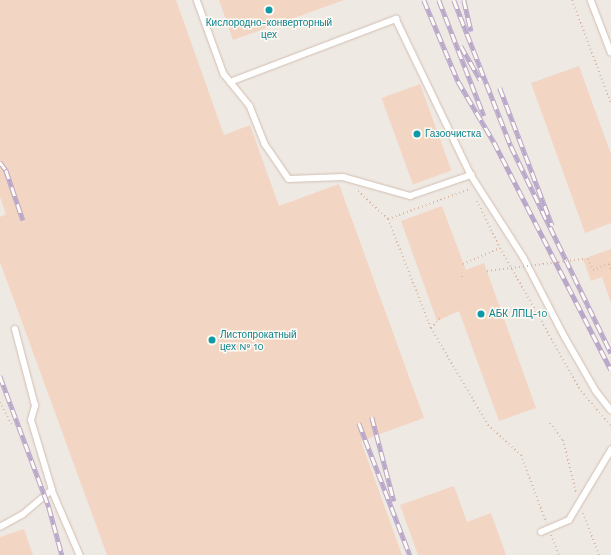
<!DOCTYPE html>
<meta charset="utf-8">
<style>
body{margin:0}
#map{position:relative;width:611px;height:555px;overflow:hidden;background:#fdf6ec;font-family:"Work Sans",sans-serif}
div>[style]{position:absolute}
.industrial>*{inset:0;background:#efe9e4;transform-origin:0 0}
.building>*{inset:0;background:#f3d5c3;transform-origin:0 0}
.path>*{height:2px;margin-top:-1px;transform-origin:0;background:repeating-linear-gradient(90deg,#d9b8a5 0 1px,transparent 0 4px)}
.roads{filter:drop-shadow(0 0 1px #d1beb0) drop-shadow(0 0 1px #d1beb0)}
.lane>*{height:5.5px;margin:-2.75px;padding:0 2.75px;transform-origin:2.75px;border-radius:2.75px;background:#fff}
.rail>*{height:4.5px;margin-top:-2.25px;transform-origin:0;background:repeating-linear-gradient(90deg,#fffaf3 0 9px,#b9a8c9 0 18px);box-sizing:border-box;border-block:1px solid #b9a8c9}
.path-bridge>*{height:2px;margin-top:-1px;transform-origin:0;background:repeating-linear-gradient(90deg,#d9b8a5 0 1px,transparent 0 4px)}
.dots>*{width:11px;height:11px;translate:-50% -50%;box-sizing:border-box;border:2px solid #fffaf3;border-radius:50%}
span{translate:-50% -50%;white-space:nowrap;text-align:center;line-height:1.15;-webkit-text-stroke:3px #fffaf3;paint-order:stroke}
.culture-label{font-size:10px;color:#0d838f}
.left{translate:0 -50%;text-align:left}
</style>
<div id="map">
<div class="industrial">
<i style="left:0;top:0;width:611px;height:555px"></i>
</div>
<div class="building">
<i style="clip-path:polygon(0 0,176px 0,224px 135px,250px 125px,279px 206px,339px 184px,424px 418px,361px 441px,402px 555px,107px 555px,0 262px,0 217px,6px 214px,0 197px)"></i>
<i style="clip-path:polygon(219px 0,344px 0,233px 40px)"></i>
<i style="clip-path:polygon(579px 66px,611px 154px,611px 223px,585px 233px,531px 83px)"></i>
<i style="left:420px;top:84px;width:92px;height:41px;rotate:70deg"></i>
<i style="clip-path:polygon(442px 206px,466px 270px,484px 263px,536px 408px,499px 421px,459px 311px,437px 321px,401px 221px)"></i>
<i style="clip-path:polygon(611px 249px,611px 303px,602px 277px,591px 281px,583px 259px)"></i>
<i style="clip-path:polygon(454px 486px,467px 522px,491px 513px,506px 555px,418px 555px,400px 505px)"></i>
<i style="clip-path:polygon(24px 529px,33px 555px,0 555px,0 537px)"></i>
</div>
<div class="path">
<i style="left:572px;top:0;width:110px;rotate:69.3deg"></i>
<i style="left:358px;top:191px;width:41px;rotate:43deg"></i>
<i style="left:388px;top:219px;width:117px;rotate:68.5deg"></i>
<i style="left:431px;top:328px;width:113px;rotate:59.6deg"></i>
<i style="left:488px;top:425px;width:45px;rotate:42.3deg"></i>
<i style="left:521px;top:455px;width:72px;rotate:69.5deg"></i>
<i style="left:477px;top:201px;width:52px;rotate:63.9deg"></i>
<i style="left:500px;top:248px;width:164px;rotate:60.5deg"></i>
<i style="left:581px;top:391px;width:46px;rotate:49.4deg"></i>
<i style="left:388px;top:219px;width:87px;rotate:-20.1deg"></i>
<i style="left:588px;top:259px;width:12px;rotate:66deg"></i>
<i style="left:593px;top:270px;width:17px;rotate:-21deg"></i>
<i style="left:609px;top:264px;width:6px;rotate:72deg"></i>
<i style="left:463px;top:264px;width:40px;rotate:-23.4deg"></i>
<i style="left:462px;top:276px;width:4px;rotate:63deg"></i>
<i style="left:431px;top:328px;width:13px;rotate:-48deg"></i>
<i style="left:0;top:402px;width:25px;rotate:63deg"></i>
<i style="left:550px;top:423px;width:21px;rotate:53deg"></i>
<i style="left:563px;top:440px;width:54px;rotate:76deg"></i>
<i style="left:583px;top:513px;width:45px;rotate:69.1deg"></i>
<i style="left:551px;top:535px;width:22px;rotate:68deg"></i>
</div>
<div class="roads">
<div class="lane">
<i style="left:197px;top:0;width:79px;rotate:70deg"></i>
<i style="left:224px;top:74px;width:41px;rotate:50.9deg"></i>
<i style="left:250px;top:106px;width:41px;rotate:68.5deg"></i>
<i style="left:265px;top:144px;width:42px;rotate:55.6deg"></i>
<i style="left:289px;top:179px;width:54px;rotate:-2.1deg"></i>
<i style="left:343px;top:177px;width:70px;rotate:15.8deg"></i>
<i style="left:410px;top:196px;width:65px;rotate:-19deg"></i>
<i style="left:471px;top:175px;width:98px;rotate:57.4deg"></i>
<i style="left:524px;top:258px;width:89px;rotate:62.6deg"></i>
<i style="left:565px;top:337px;width:62px;rotate:60.1deg"></i>
<i style="left:596px;top:391px;width:24px;rotate:52deg"></i>
<i style="left:591px;top:0;width:56px;rotate:69deg"></i>
<i style="left:230px;top:82px;width:178px;rotate:-20.8deg"></i>
<i style="left:396px;top:19px;width:173px;rotate:64.3deg"></i>
<i style="left:52px;top:490px;width:71px;rotate:66.7deg"></i>
<i style="left:0;top:527px;width:25px;rotate:-29deg"></i>
<i style="left:22px;top:515px;width:39px;rotate:-40deg"></i>
<i style="left:52px;top:490px;width:73px;rotate:-106.7deg"></i>
<i style="left:31px;top:420px;width:15px;rotate:-74deg"></i>
<i style="left:35px;top:406px;width:79px;rotate:-104.7deg"></i>
<i style="left:541px;top:532px;width:30px;rotate:-23deg"></i>
<i style="left:569px;top:520px;width:82px;rotate:-59deg"></i>
</div>
</div>
<div class="rail">
<i style="left:424px;top:0;width:88px;rotate:67.2deg"></i>
<i style="left:458px;top:81px;width:71px;rotate:59.5deg"></i>
<i style="left:494px;top:142px;width:256px;rotate:62.8deg"></i>
<i style="left:439px;top:0;width:124px;rotate:68.8deg"></i>
<i style="left:454px;top:0;width:157px;rotate:68.7deg"></i>
<i style="left:511px;top:146px;width:230px;rotate:64.2deg"></i>
<i style="left:464px;top:0;width:32px;rotate:77deg"></i>
<i style="left:461px;top:46px;width:39px;rotate:60deg"></i>
<i style="left:500px;top:88px;width:147px;rotate:69.2deg"></i>
<i style="left:0;top:162px;width:10px;rotate:53deg"></i>
<i style="left:6px;top:170px;width:53px;rotate:71.2deg"></i>
<i style="left:0;top:376px;width:140px;rotate:69.5deg"></i>
<i style="left:49px;top:507px;width:50px;rotate:74.8deg"></i>
<i style="left:372px;top:417px;width:87px;rotate:75.3deg"></i>
<i style="left:359px;top:423px;width:142px;rotate:68.9deg"></i>
</div>
<div class="path-bridge">
<i style="left:487px;top:271px;width:97px;rotate:-7.1deg"></i>
</div>
<div class="dots">
<i style="left:269px;top:10px;background:#0f9aa8"></i>
<i style="left:417px;top:134px;background:#0f9aa8"></i>
<i style="left:481px;top:314px;background:#0f9aa8"></i>
<i style="left:212px;top:340px;background:#0f9aa8"></i>
</div>
<div class="culture-label">
<span style="left:269px;top:28px">Кислородно-конверторный<br>цех</span>
<span class="left" style="left:425px;top:134px">Газоочистка</span>
<span class="left" style="left:489px;top:314px">АБК ЛПЦ-10</span>
<span class="left" style="left:220px;top:340px">Листопрокатный<br>цех № 10</span>
</div>
</div>
